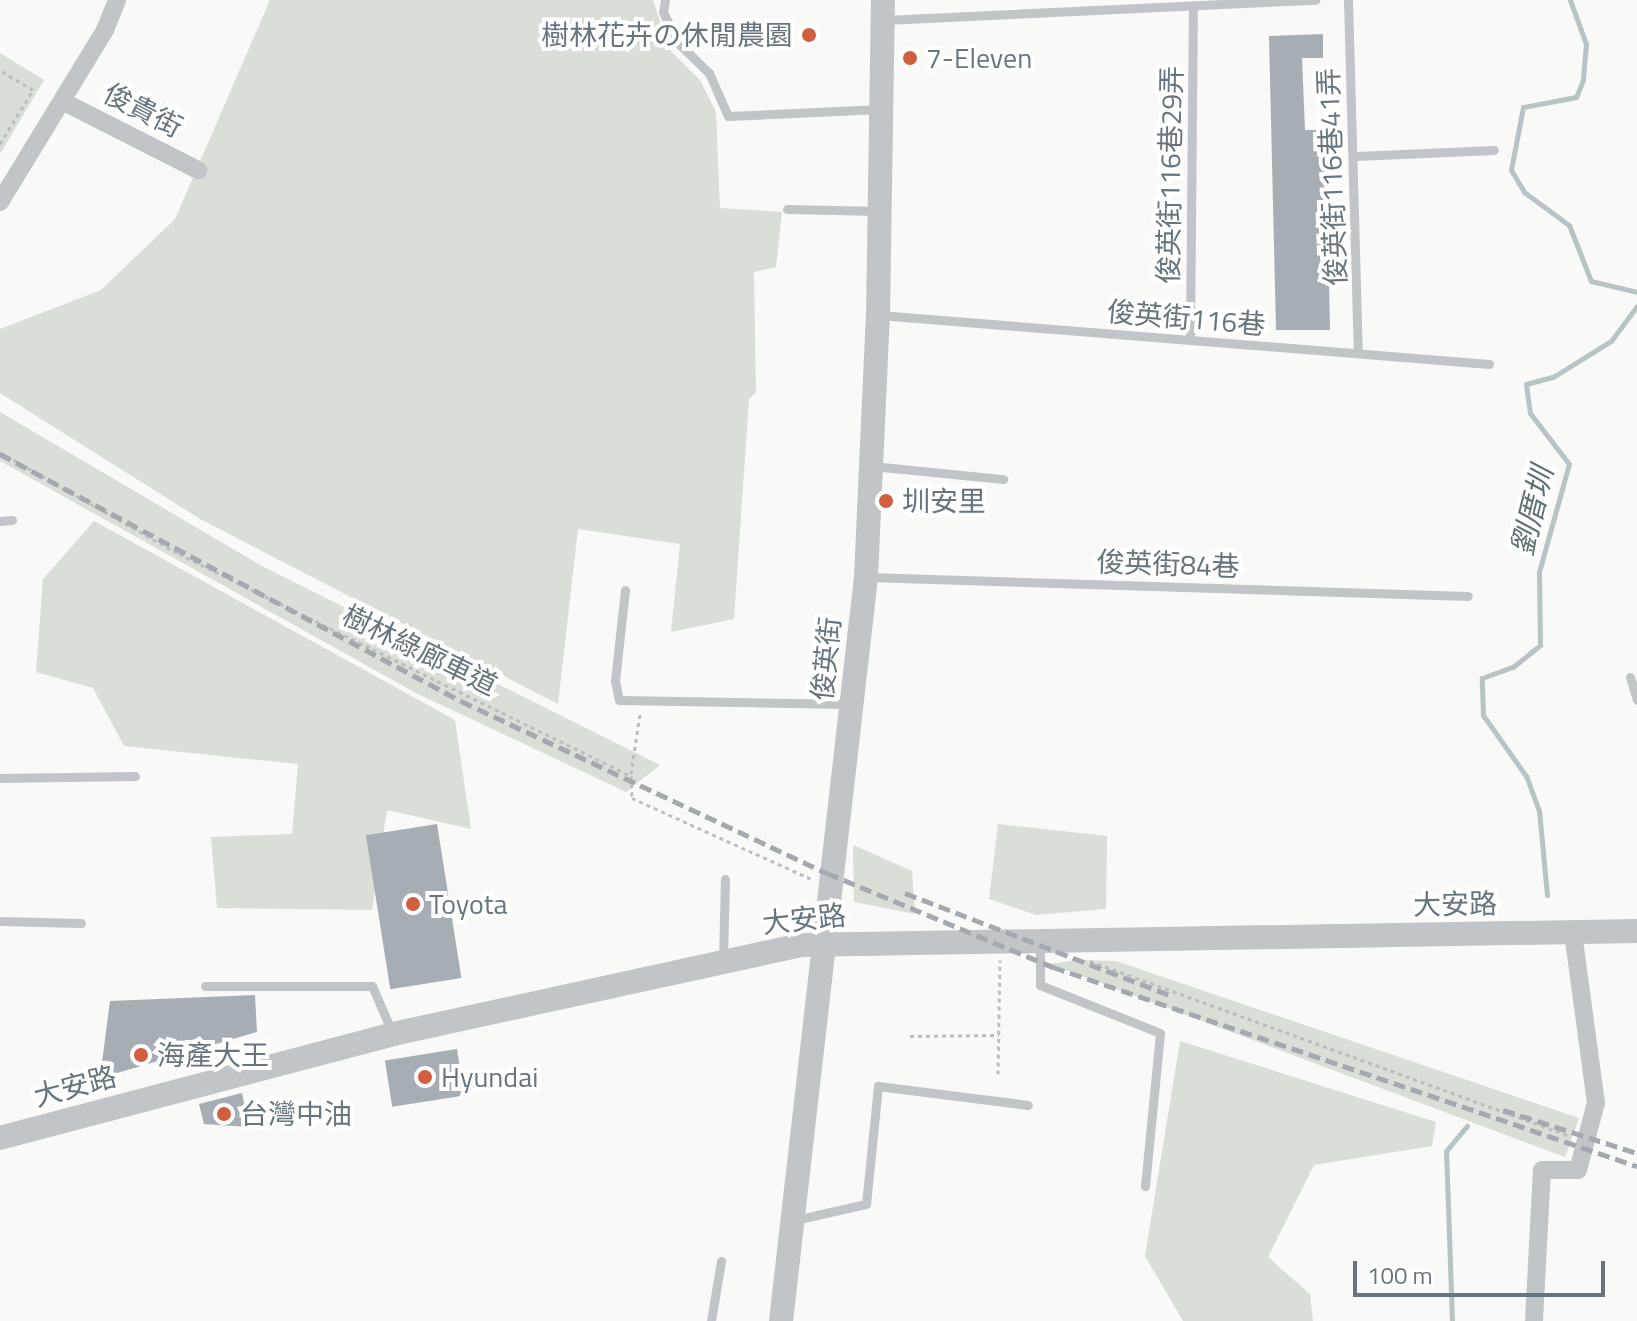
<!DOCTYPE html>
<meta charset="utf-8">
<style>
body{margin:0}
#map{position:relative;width:1637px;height:1321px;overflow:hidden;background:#f9f9f7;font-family:"Titillium Web","Noto Sans TC","Noto Sans JP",sans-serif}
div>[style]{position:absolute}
.green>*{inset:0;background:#d9ded7}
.stream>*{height:5px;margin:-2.5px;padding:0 2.5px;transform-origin:2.5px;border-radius:2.5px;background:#b8c3c6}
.building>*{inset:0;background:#a7aeb3;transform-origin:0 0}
.path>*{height:3px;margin-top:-1.5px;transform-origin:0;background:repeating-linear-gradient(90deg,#bbbec0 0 4px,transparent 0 8px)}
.service>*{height:9px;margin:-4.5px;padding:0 4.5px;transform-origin:4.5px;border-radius:4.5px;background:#c1c5c8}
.minor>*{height:18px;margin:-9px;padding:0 9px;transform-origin:9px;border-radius:9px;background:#c1c5c8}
.tertiary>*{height:24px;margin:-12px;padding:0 12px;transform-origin:12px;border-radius:12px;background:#c1c5c8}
.rail>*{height:5px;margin-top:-2.5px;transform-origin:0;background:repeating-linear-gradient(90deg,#a3a9ae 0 12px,transparent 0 18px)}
.dots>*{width:22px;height:22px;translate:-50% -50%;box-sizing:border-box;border:4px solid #fff;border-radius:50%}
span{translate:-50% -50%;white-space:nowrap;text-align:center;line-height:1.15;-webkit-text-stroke:8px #fff;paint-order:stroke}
.poi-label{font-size:28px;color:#67757f}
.right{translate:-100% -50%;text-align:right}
.left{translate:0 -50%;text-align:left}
.street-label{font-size:28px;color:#67757f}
.water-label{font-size:30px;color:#627378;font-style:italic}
.scale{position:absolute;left:1353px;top:1261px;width:252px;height:36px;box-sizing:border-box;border:4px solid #67757f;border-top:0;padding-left:10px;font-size:24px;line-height:28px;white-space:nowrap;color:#67757f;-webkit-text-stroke:6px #fff;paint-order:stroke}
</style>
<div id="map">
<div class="green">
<i style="clip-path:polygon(270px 0,653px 0,669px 49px,700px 80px,716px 112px,720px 208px,782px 212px,776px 267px,754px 272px,756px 393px,749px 399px,734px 619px,671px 632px,680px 544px,578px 529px,558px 704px,200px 519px,0 393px,0 329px,101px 290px,175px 219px)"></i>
<i style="clip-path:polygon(0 53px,44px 80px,0 154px)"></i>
<i style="clip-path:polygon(0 412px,262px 566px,660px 765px,626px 792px,416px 693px,0 461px)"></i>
<i style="clip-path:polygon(94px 521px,455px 720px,471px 829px,387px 810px,372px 910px,217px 908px,211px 837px,292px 834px,298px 764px,124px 746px,93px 688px,36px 672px,43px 579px)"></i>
<i style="clip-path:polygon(998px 824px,1107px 836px,1106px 909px,1036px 915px,989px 899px)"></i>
<i style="clip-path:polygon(853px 845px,912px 871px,915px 914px,854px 902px)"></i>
<i style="clip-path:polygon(1076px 960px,1116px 961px,1579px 1118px,1565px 1157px,1050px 964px)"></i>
<i style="clip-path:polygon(1180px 1041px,1436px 1122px,1432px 1146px,1314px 1165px,1268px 1257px,1310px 1294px,1313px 1321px,1183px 1321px,1145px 1256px)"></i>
</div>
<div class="stream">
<i style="left:1570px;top:0;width:47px;rotate:70deg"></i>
<i style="left:1586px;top:44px;width:36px;rotate:95deg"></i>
<i style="left:1583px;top:80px;width:18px;rotate:112deg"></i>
<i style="left:1576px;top:97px;width:54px;rotate:169.3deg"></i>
<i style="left:1523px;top:107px;width:64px;rotate:100.8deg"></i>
<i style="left:1511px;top:170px;width:26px;rotate:59deg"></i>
<i style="left:1524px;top:192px;width:56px;rotate:36.3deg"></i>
<i style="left:1569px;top:225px;width:60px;rotate:68.6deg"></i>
<i style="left:1591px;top:281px;width:47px;rotate:13.4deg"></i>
<i style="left:1547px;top:895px;width:84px;rotate:-95.4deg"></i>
<i style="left:1539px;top:811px;width:37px;rotate:-110deg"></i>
<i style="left:1526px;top:776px;width:75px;rotate:-125.2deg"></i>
<i style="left:1483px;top:715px;width:37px;rotate:-92deg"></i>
<i style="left:1482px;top:678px;width:33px;rotate:-20deg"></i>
<i style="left:1513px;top:667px;width:35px;rotate:-39deg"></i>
<i style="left:1540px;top:645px;width:73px;rotate:-90.8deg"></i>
<i style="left:1539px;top:572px;width:112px;rotate:-74.5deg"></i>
<i style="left:1569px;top:464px;width:64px;rotate:-127.4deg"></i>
<i style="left:1530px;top:413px;width:29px;rotate:-98deg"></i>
<i style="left:1526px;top:384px;width:28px;rotate:-15deg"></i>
<i style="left:1553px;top:377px;width:68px;rotate:-31.8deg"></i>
<i style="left:1611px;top:341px;width:44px;rotate:-53.4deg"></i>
<i style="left:1452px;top:1321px;width:170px;rotate:-92deg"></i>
<i style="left:1446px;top:1151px;width:33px;rotate:-50deg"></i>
</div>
<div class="building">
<i style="clip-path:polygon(1323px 34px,1323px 58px,1302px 58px,1305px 130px,1326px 130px,1330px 330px,1276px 330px,1269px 36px)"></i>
<i style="left:437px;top:824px;width:156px;height:72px;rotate:81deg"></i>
<i style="clip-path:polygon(255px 995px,257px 1032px,100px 1078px,110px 1001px)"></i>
<i style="left:457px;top:1049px;width:47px;height:73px;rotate:81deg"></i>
<i style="clip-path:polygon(242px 1093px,249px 1127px,204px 1124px,199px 1104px)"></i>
</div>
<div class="path">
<i style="left:0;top:144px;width:63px;rotate:-58.6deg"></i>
<i style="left:33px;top:90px;width:37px;rotate:-149deg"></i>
<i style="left:0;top:452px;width:206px;rotate:29.7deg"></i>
<i style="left:179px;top:554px;width:504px;rotate:26.16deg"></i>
<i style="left:631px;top:776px;width:22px;rotate:87deg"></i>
<i style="left:632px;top:798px;width:196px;rotate:24.3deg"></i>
<i style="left:631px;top:774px;width:61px;rotate:-81.5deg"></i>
<i style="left:1090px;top:961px;width:511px;rotate:20.03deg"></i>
<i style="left:910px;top:1036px;width:89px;rotate:-0.6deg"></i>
<i style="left:998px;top:1074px;width:114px;rotate:-89deg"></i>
</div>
<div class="service">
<i style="left:665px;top:0;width:12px;rotate:99deg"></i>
<i style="left:663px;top:12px;width:34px;rotate:64deg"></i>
<i style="left:678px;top:43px;width:43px;rotate:44.1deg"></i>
<i style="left:709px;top:73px;width:47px;rotate:66.2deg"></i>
<i style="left:728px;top:116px;width:153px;rotate:-2.6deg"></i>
<i style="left:1348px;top:0;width:353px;rotate:88.4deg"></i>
<i style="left:884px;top:20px;width:432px;rotate:-2.7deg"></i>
<i style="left:1356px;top:156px;width:138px;rotate:-2.5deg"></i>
<i style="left:787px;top:209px;width:92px;rotate:1.2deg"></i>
<i style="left:879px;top:315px;width:612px;rotate:4.59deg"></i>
<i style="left:1190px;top:340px;width:331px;rotate:-89.5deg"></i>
<i style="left:872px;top:466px;width:132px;rotate:5.7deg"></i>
<i style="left:0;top:521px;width:12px;rotate:-5deg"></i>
<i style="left:868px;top:577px;width:600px;rotate:1.81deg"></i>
<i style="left:625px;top:590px;width:92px;rotate:96.3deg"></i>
<i style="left:615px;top:681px;width:19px;rotate:78deg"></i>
<i style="left:619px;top:700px;width:229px;rotate:1deg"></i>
<i style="left:1630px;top:677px;width:24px;rotate:73deg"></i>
<i style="left:0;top:778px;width:135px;rotate:-0.8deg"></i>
<i style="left:0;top:921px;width:81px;rotate:1.4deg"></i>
<i style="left:1040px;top:944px;width:41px;rotate:90deg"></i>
<i style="left:1040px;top:985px;width:129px;rotate:21.8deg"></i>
<i style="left:1160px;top:1033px;width:154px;rotate:95.6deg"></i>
<i style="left:723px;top:960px;width:81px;rotate:-88.6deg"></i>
<i style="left:205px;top:986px;width:167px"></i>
<i style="left:372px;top:986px;width:52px;rotate:66.4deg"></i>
<i style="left:795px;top:1220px;width:73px;rotate:-12.7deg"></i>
<i style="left:866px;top:1204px;width:119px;rotate:-84.2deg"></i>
<i style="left:878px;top:1086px;width:151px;rotate:7.2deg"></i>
<i style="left:711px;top:1321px;width:61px;rotate:-80.5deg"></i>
</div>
<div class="minor">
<i style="left:62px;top:101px;width:153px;rotate:26.9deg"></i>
<i style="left:0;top:202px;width:202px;rotate:-58.6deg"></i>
<i style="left:105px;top:30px;width:32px;rotate:-68deg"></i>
<i style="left:1534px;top:1321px;width:151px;rotate:-87deg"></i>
<i style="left:1542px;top:1170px;width:36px"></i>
<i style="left:1578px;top:1170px;width:69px;rotate:-75deg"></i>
<i style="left:1596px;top:1103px;width:173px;rotate:-97.7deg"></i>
</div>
<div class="tertiary">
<i style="left:0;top:1138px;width:407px;rotate:-14.8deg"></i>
<i style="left:393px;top:1034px;width:418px;rotate:-12.3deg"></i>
<i style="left:801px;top:945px;width:836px;rotate:-0.96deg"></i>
<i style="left:781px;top:1321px;width:749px;rotate:-83.48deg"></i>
<i style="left:866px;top:577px;width:262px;rotate:-87.4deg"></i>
<i style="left:878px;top:315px;width:315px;rotate:-89.1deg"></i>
</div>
<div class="rail">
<i style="left:0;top:454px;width:523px;rotate:28.18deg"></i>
<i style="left:461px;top:701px;width:404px;rotate:25.2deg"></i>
<i style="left:827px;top:873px;width:245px;rotate:22.6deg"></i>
<i style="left:1053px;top:967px;width:617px;rotate:18.82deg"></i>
<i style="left:905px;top:893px;width:288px;rotate:21.1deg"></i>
<i style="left:1503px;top:1110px;width:141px;rotate:17.8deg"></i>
</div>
<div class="dots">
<i style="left:809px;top:35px;background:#d15e3f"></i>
<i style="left:910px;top:58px;background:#d15e3f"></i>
<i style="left:886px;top:501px;background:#d15e3f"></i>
<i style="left:413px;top:904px;background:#d15e3f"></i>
<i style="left:141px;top:1055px;background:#d15e3f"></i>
<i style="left:425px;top:1077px;background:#d15e3f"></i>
<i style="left:224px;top:1114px;background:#d15e3f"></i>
</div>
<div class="poi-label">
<span class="right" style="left:793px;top:35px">樹林花卉の休閒農園</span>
<span class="left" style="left:926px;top:58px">7-Eleven</span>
<span class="left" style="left:902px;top:501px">圳安里</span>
<span class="left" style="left:429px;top:904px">Toyota</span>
<span class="left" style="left:157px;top:1055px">海產大王</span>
<span class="left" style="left:441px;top:1077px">Hyundai</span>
<span class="left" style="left:240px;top:1114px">台灣中油</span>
</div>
<div class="street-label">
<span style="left:143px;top:110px;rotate:27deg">俊貴街</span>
<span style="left:1170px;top:175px;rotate:-89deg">俊英街116巷29弄</span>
<span style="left:1332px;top:177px;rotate:-92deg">俊英街116巷41弄</span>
<span style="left:1186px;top:318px;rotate:5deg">俊英街116巷</span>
<span style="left:1168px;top:564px;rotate:2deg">俊英街84巷</span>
<span style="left:420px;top:650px;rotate:26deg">樹林綠廊車道</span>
<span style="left:826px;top:659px;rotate:-84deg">俊英街</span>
<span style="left:1455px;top:904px;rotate:-1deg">大安路</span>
<span style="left:804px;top:919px;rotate:-6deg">大安路</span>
<span style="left:75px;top:1086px;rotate:-15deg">大安路</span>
</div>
<div class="water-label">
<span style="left:1532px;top:511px;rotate:-76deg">劉厝圳</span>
</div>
<div class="scale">100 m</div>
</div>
